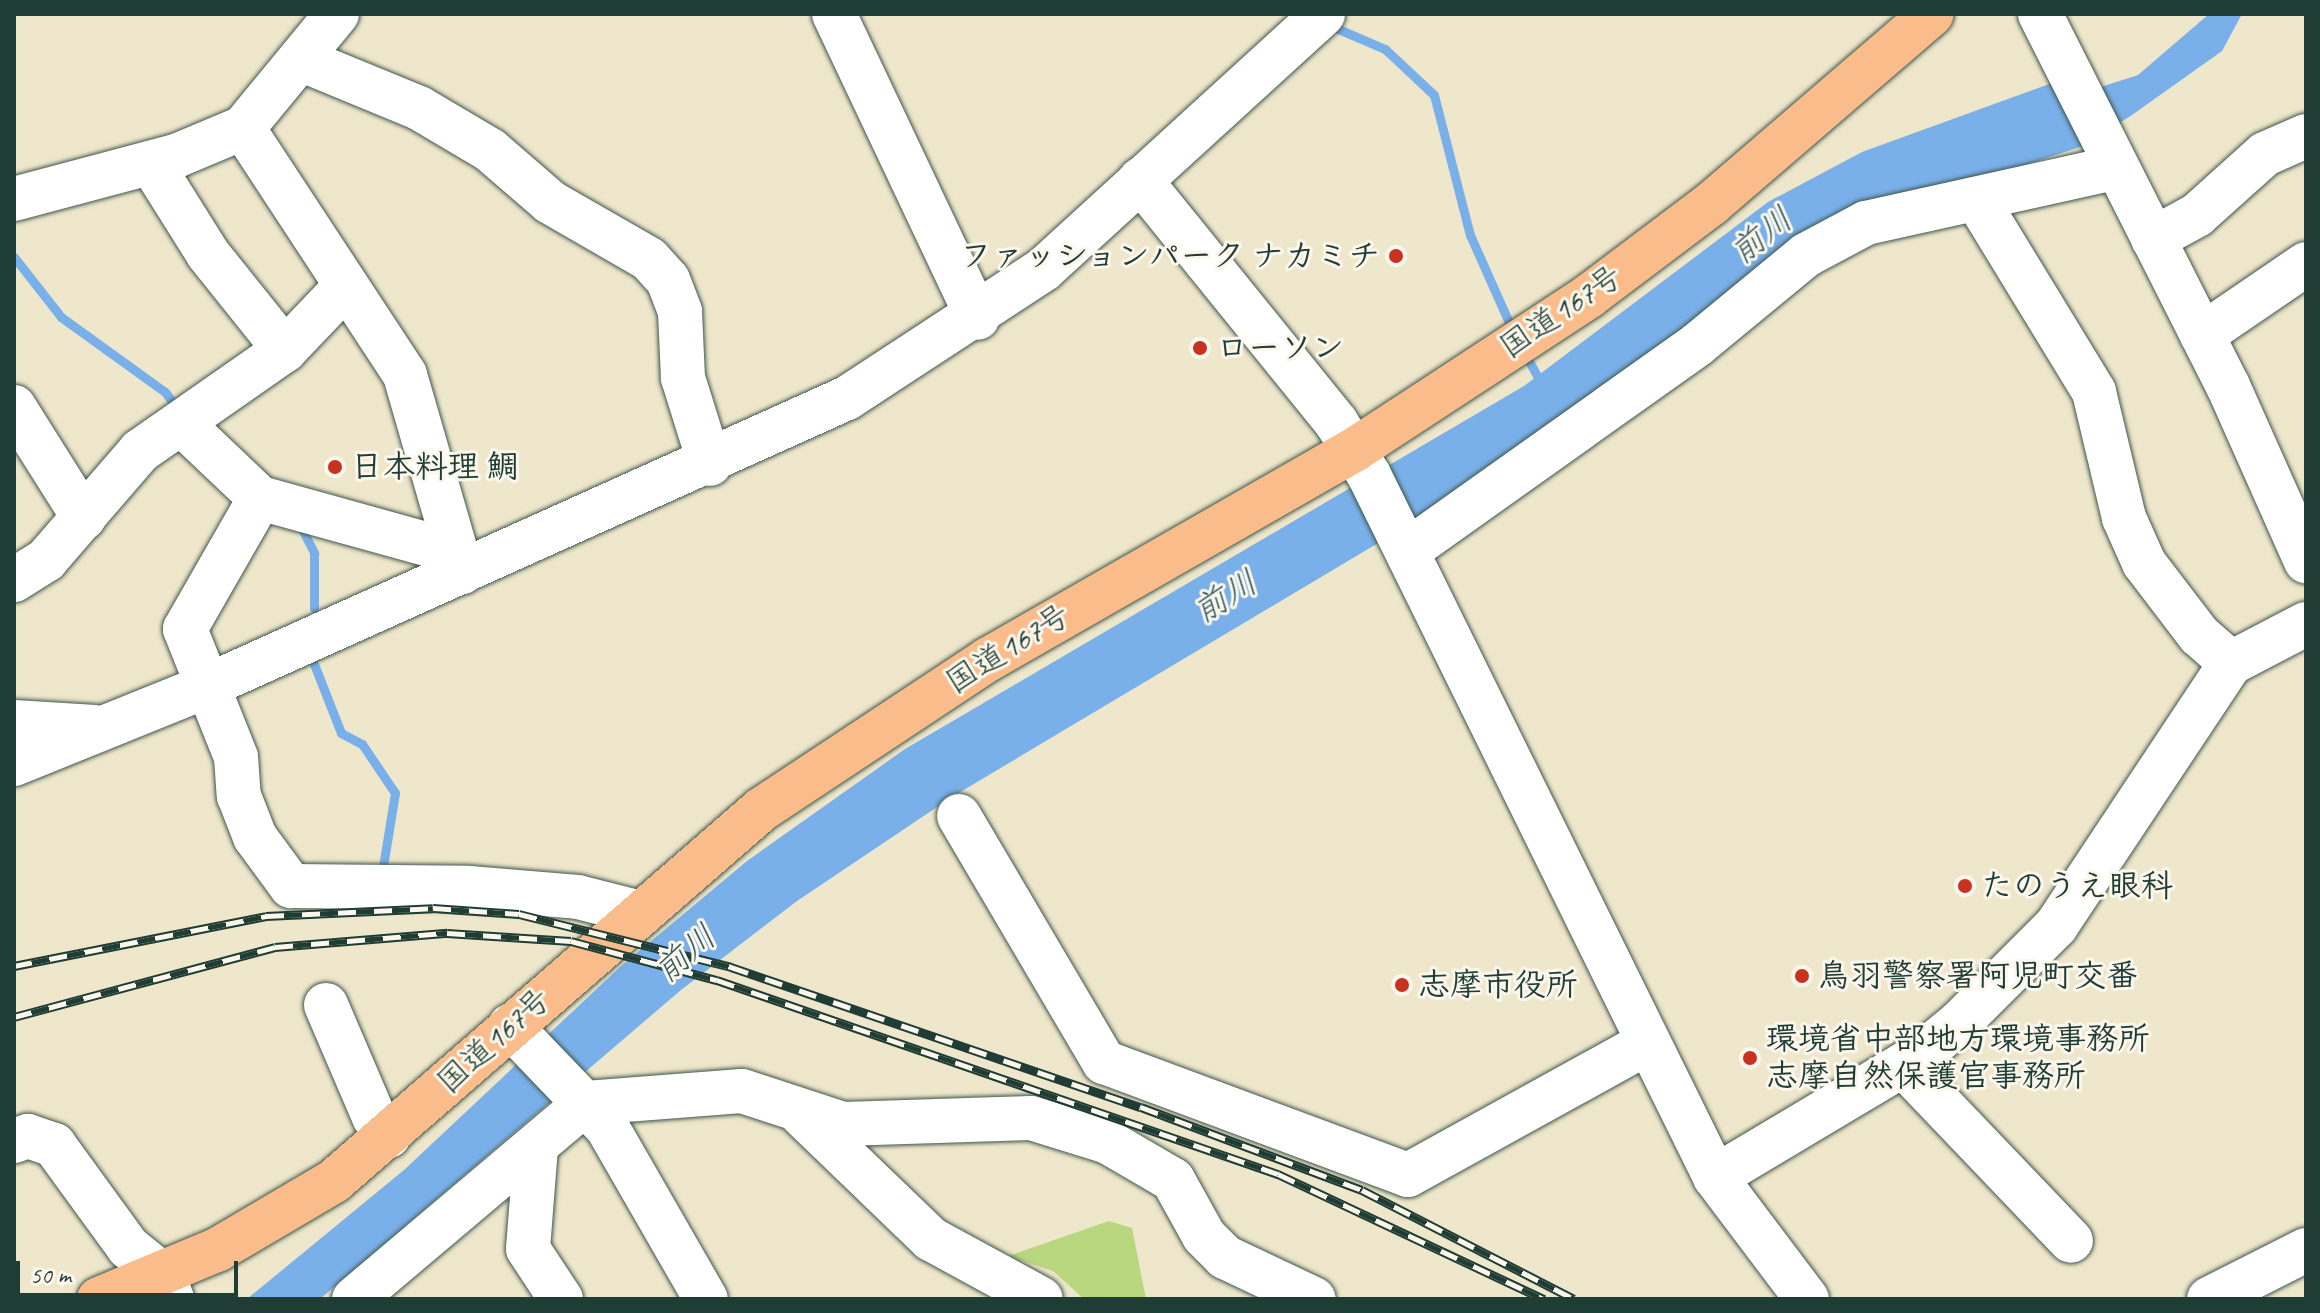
<!DOCTYPE html>
<meta charset="utf-8">
<style>
body{margin:0}
#map{position:relative;width:2320px;height:1313px;overflow:hidden;background:#efe7cb;font-family:Caveat,"Klee One",sans-serif}
div>[style]{position:absolute}
.green>*{inset:0;background:#b8d77e}
.water>*{inset:0;background:#7ab0e9}
.stream>*{height:9px;margin:-4.5px;padding:0 4.5px;transform-origin:4.5px;border-radius:4.5px;background:#7ab0e9}
.roads{filter:drop-shadow(0 0 2px #3e564b) drop-shadow(0 0 2px #3e564b)}
.minor>*{height:44px;margin:-22px;padding:0 22px;transform-origin:22px;border-radius:22px;background:#fff}
.highway>*{height:44px;margin:-22px;padding:0 22px;transform-origin:22px;border-radius:22px;background:#fabc8b}
.rail>*{height:9px;margin-top:-4.5px;transform-origin:0;background:repeating-linear-gradient(90deg,#fbf7ec 0 18px,#1f3d34 0 36px);box-sizing:border-box;border-block:2px solid #1f3d34}
.dots>*{width:22px;height:22px;translate:-50% -50%;box-sizing:border-box;border:4px solid #fbf7ec;border-radius:50%}
span{translate:-50% -50%;white-space:nowrap;text-align:center;line-height:1.15;-webkit-text-stroke:6px #fbf7ec;paint-order:stroke}
.poi-label{font-size:32px;color:#1f3d34;font-weight:700}
.right{translate:-100% -50%;text-align:right}
.left{translate:0 -50%;text-align:left}
.street-label{font-size:32px;color:#1f3d34}
.water-label{font-size:34px;color:#365a61;font-style:italic}
.frame{position:absolute;inset:0;border:16px solid #1f3d34;pointer-events:none}
.scale{position:absolute;left:16px;top:1261px;width:222px;height:36px;box-sizing:border-box;border:4px solid #1f3d34;border-top:0;padding-left:10px;font-size:24px;line-height:28px;white-space:nowrap;color:#1f3d34;-webkit-text-stroke:6px #fbf7ec;paint-order:stroke}
</style>
<div id="map">
<div class="green">
<i style="clip-path:polygon(1109px 1221px,1132px 1228px,1146px 1299px,1084px 1299px,1053px 1271px,1008px 1256px)"></i>
</div>
<div class="water">
<i style="clip-path:polygon(2209px 14px,2242px 14px,2222px 51px,2132px 115px,2083px 146px,1826px 230px,1467px 490px,952px 797px,797px 901px,681px 990px,320px 1299px,247px 1299px,404px 1170px,620px 967px,747px 861px,905px 749px,1524px 386px,1768px 202px,1862px 152px,2052px 83px,2101px 87px,2138px 75px)"></i>
</div>
<div class="stream">
<i style="left:1329px;top:25px;width:61px;rotate:23.2deg"></i>
<i style="left:1385px;top:49px;width:67px;rotate:43.2deg"></i>
<i style="left:1434px;top:95px;width:145px;rotate:75.6deg"></i>
<i style="left:1470px;top:235px;width:108px;rotate:66deg"></i>
<i style="left:14px;top:257px;width:76px;rotate:51.9deg"></i>
<i style="left:61px;top:317px;width:128px;rotate:35.8deg"></i>
<i style="left:165px;top:392px;width:21px;rotate:53deg"></i>
<i style="left:1525px;top:354px;width:37px;rotate:61deg"></i>
<i style="left:299px;top:523px;width:34px;rotate:63deg"></i>
<i style="left:314px;top:553px;width:55px;rotate:90deg"></i>
<i style="left:314px;top:664px;width:74px;rotate:68.6deg"></i>
<i style="left:341px;top:733px;width:24px;rotate:28deg"></i>
<i style="left:362px;top:744px;width:59px;rotate:56deg"></i>
<i style="left:395px;top:793px;width:80px;rotate:99.3deg"></i>
</div>
<div class="roads">
<div class="minor">
<i style="left:834px;top:14px;width:336px;rotate:64.7deg"></i>
<i style="left:2040px;top:14px;width:417px;rotate:63.2deg"></i>
<i style="left:2228px;top:386px;width:192px;rotate:66deg"></i>
<i style="left:300px;top:59px;width:129px;rotate:22.4deg"></i>
<i style="left:419px;top:108px;width:82px;rotate:30.6deg"></i>
<i style="left:490px;top:150px;width:79px;rotate:40.9deg"></i>
<i style="left:550px;top:202px;width:114px;rotate:29.9deg"></i>
<i style="left:649px;top:259px;width:28px;rotate:48deg"></i>
<i style="left:668px;top:280px;width:34px;rotate:69deg"></i>
<i style="left:680px;top:312px;width:66px;rotate:87.4deg"></i>
<i style="left:683px;top:378px;width:90px;rotate:72.6deg"></i>
<i style="left:243px;top:128px;width:295px;rotate:56.7deg"></i>
<i style="left:405px;top:375px;width:205px;rotate:73.9deg"></i>
<i style="left:151px;top:163px;width:107px;rotate:57.9deg"></i>
<i style="left:208px;top:254px;width:123px;rotate:51.3deg"></i>
<i style="left:1140px;top:180px;width:311px;rotate:51deg"></i>
<i style="left:1336px;top:422px;width:62px;rotate:58.1deg"></i>
<i style="left:1369px;top:475px;width:783px;rotate:63.76deg"></i>
<i style="left:1715px;top:1177px;width:153px;rotate:53deg"></i>
<i style="left:14px;top:199px;width:168px;rotate:-14.9deg"></i>
<i style="left:176px;top:156px;width:73px;rotate:-22.7deg"></i>
<i style="left:243px;top:128px;width:148px;rotate:-50.5deg"></i>
<i style="left:1977px;top:200px;width:225px;rotate:58.6deg"></i>
<i style="left:2094px;top:392px;width:130px;rotate:76.6deg"></i>
<i style="left:2124px;top:518px;width:49px;rotate:66deg"></i>
<i style="left:2144px;top:563px;width:91px;rotate:52.6deg"></i>
<i style="left:2199px;top:635px;width:43px;rotate:41.2deg"></i>
<i style="left:2153px;top:239px;width:50px;rotate:-28.6deg"></i>
<i style="left:2197px;top:215px;width:91px;rotate:-41.9deg"></i>
<i style="left:2265px;top:154px;width:45px;rotate:-23.7deg"></i>
<i style="left:2202px;top:335px;width:126px;rotate:-34.3deg"></i>
<i style="left:14px;top:407px;width:131px;rotate:57.8deg"></i>
<i style="left:182px;top:424px;width:108px;rotate:43.5deg"></i>
<i style="left:260px;top:498px;width:180px;rotate:15.5deg"></i>
<i style="left:433px;top:546px;width:39px;rotate:42deg"></i>
<i style="left:260px;top:498px;width:151px;rotate:119.8deg"></i>
<i style="left:185px;top:629px;width:138px;rotate:68.3deg"></i>
<i style="left:236px;top:757px;width:39px;rotate:86deg"></i>
<i style="left:239px;top:796px;width:44px;rotate:68.7deg"></i>
<i style="left:255px;top:837px;width:61px;rotate:53.7deg"></i>
<i style="left:291px;top:886px;width:178px;rotate:0.6deg"></i>
<i style="left:469px;top:888px;width:109px;rotate:4.7deg"></i>
<i style="left:578px;top:897px;width:61px;rotate:14.3deg"></i>
<i style="left:1407px;top:551px;width:357px;rotate:-35.4deg"></i>
<i style="left:1698px;top:344px;width:140px;rotate:-39.5deg"></i>
<i style="left:1806px;top:255px;width:68px;rotate:-28.1deg"></i>
<i style="left:1866px;top:223px;width:255px;rotate:-12.5deg"></i>
<i style="left:14px;top:580px;width:38px;rotate:-32deg"></i>
<i style="left:46px;top:560px;width:144px;rotate:-49.2deg"></i>
<i style="left:140px;top:451px;width:177px;rotate:-34.9deg"></i>
<i style="left:285px;top:350px;width:84px;rotate:-46.4deg"></i>
<i style="left:14px;top:722px;width:81px;rotate:3.5deg"></i>
<i style="left:14px;top:764px;width:208px;rotate:-22deg"></i>
<i style="left:207px;top:686px;width:702px;rotate:-24.23deg"></i>
<i style="left:847px;top:398px;width:235px;rotate:-33.2deg"></i>
<i style="left:1044px;top:269px;width:378px;rotate:-42.4deg"></i>
<i style="left:959px;top:816px;width:286px;rotate:59.5deg"></i>
<i style="left:1104px;top:1062px;width:324px;rotate:20.4deg"></i>
<i style="left:1408px;top:1175px;width:273px;rotate:-28.9deg"></i>
<i style="left:326px;top:1005px;width:122px;rotate:66.8deg"></i>
<i style="left:374px;top:1117px;width:24px;rotate:52deg"></i>
<i style="left:510px;top:1026px;width:140px;rotate:46.2deg"></i>
<i style="left:607px;top:1127px;width:198px;rotate:60.1deg"></i>
<i style="left:1903px;top:1065px;width:243px;rotate:46.3deg"></i>
<i style="left:802px;top:1115px;width:179px;rotate:43.9deg"></i>
<i style="left:931px;top:1239px;width:125px;rotate:28.6deg"></i>
<i style="left:14px;top:1141px;width:15px;rotate:-20deg"></i>
<i style="left:28px;top:1136px;width:28px;rotate:19deg"></i>
<i style="left:54px;top:1145px;width:126px;rotate:54deg"></i>
<i style="left:128px;top:1247px;width:45px;rotate:38.7deg"></i>
<i style="left:163px;top:1275px;width:26px;rotate:69deg"></i>
<i style="left:536px;top:1147px;width:102px;rotate:94.5deg"></i>
<i style="left:528px;top:1249px;width:60px;rotate:56.6deg"></i>
<i style="left:1715px;top:1177px;width:239px;rotate:-30.8deg"></i>
<i style="left:1920px;top:1055px;width:50px;rotate:-39.4deg"></i>
<i style="left:1959px;top:1023px;width:137px;rotate:-45deg"></i>
<i style="left:2056px;top:926px;width:316px;rotate:-56.4deg"></i>
<i style="left:2231px;top:663px;width:85px;rotate:-27.5deg"></i>
<i style="left:354px;top:1299px;width:304px;rotate:-40.2deg"></i>
<i style="left:586px;top:1103px;width:156px;rotate:-4.4deg"></i>
<i style="left:742px;top:1091px;width:106px;rotate:18.1deg"></i>
<i style="left:843px;top:1124px;width:188px;rotate:-1.8deg"></i>
<i style="left:1031px;top:1118px;width:81px;rotate:17.3deg"></i>
<i style="left:1108px;top:1142px;width:75px;rotate:30.3deg"></i>
<i style="left:1173px;top:1180px;width:64px;rotate:61deg"></i>
<i style="left:1204px;top:1236px;width:30px;rotate:45deg"></i>
<i style="left:1225px;top:1257px;width:98px;rotate:25.3deg"></i>
<i style="left:2209px;top:1299px;width:109px;rotate:-26.8deg"></i>
</div>
<div class="highway">
<i style="left:99px;top:1299px;width:128px;rotate:-22.6deg"></i>
<i style="left:217px;top:1250px;width:136px;rotate:-30.5deg"></i>
<i style="left:334px;top:1181px;width:567px;rotate:-41deg"></i>
<i style="left:762px;top:809px;width:272px;rotate:-33.5deg"></i>
<i style="left:989px;top:659px;width:421px;rotate:-29.8deg"></i>
<i style="left:1354px;top:450px;width:281px;rotate:-33.2deg"></i>
<i style="left:1589px;top:296px;width:153px;rotate:-37deg"></i>
<i style="left:1711px;top:204px;width:291px;rotate:-40.7deg"></i>
</div>
</div>
<div class="rail">
<i style="left:14px;top:966px;width:257px;rotate:-11.2deg"></i>
<i style="left:266px;top:916px;width:167px;rotate:-2.7deg"></i>
<i style="left:433px;top:908px;width:86px;rotate:4deg"></i>
<i style="left:519px;top:914px;width:219px;rotate:14deg"></i>
<i style="left:731px;top:967px;width:433px;rotate:18.9deg"></i>
<i style="left:1141px;top:1107px;width:236px;rotate:20.6deg"></i>
<i style="left:1362px;top:1190px;width:238px;rotate:27.2deg"></i>
<i style="left:14px;top:1017px;width:270px;rotate:-15deg"></i>
<i style="left:275px;top:947px;width:173px;rotate:-4.7deg"></i>
<i style="left:447px;top:933px;width:124px;rotate:3.7deg"></i>
<i style="left:571px;top:941px;width:151px;rotate:15deg"></i>
<i style="left:717px;top:980px;width:594px;rotate:19.08deg"></i>
<i style="left:1278px;top:1174px;width:294px;rotate:25.2deg"></i>
</div>
<div class="dots">
<i style="left:1396px;top:256px;background:#c8321e"></i>
<i style="left:1200px;top:348px;background:#c8321e"></i>
<i style="left:335px;top:467px;background:#c8321e"></i>
<i style="left:1965px;top:886px;background:#c8321e"></i>
<i style="left:1802px;top:976px;background:#c8321e"></i>
<i style="left:1402px;top:985px;background:#c8321e"></i>
<i style="left:1750px;top:1058px;background:#c8321e"></i>
</div>
<div class="poi-label">
<span class="right" style="left:1380px;top:256px">ファッションパーク ナカミチ</span>
<span class="left" style="left:1216px;top:348px">ローソン</span>
<span class="left" style="left:351px;top:467px">日本料理 鯛</span>
<span class="left" style="left:1981px;top:886px">たのうえ眼科</span>
<span class="left" style="left:1818px;top:976px">鳥羽警察署阿児町交番</span>
<span class="left" style="left:1418px;top:985px">志摩市役所</span>
<span class="left" style="left:1766px;top:1058px">環境省中部地方環境事務所<br>志摩自然保護官事務所</span>
</div>
<div class="street-label">
<span style="left:1561px;top:312px;rotate:-34deg">国道167号</span>
<span style="left:1008px;top:649px;rotate:-32deg">国道167号</span>
<span style="left:494px;top:1041px;rotate:-42deg">国道167号</span>
</div>
<div class="water-label">
<span style="left:1761px;top:235px;rotate:-38deg">前川</span>
<span style="left:1225px;top:596px;rotate:-31deg">前川</span>
<span style="left:685px;top:953px;rotate:-40deg">前川</span>
</div>
<div class="frame"></div>
<div class="scale">50 m</div>
</div>
